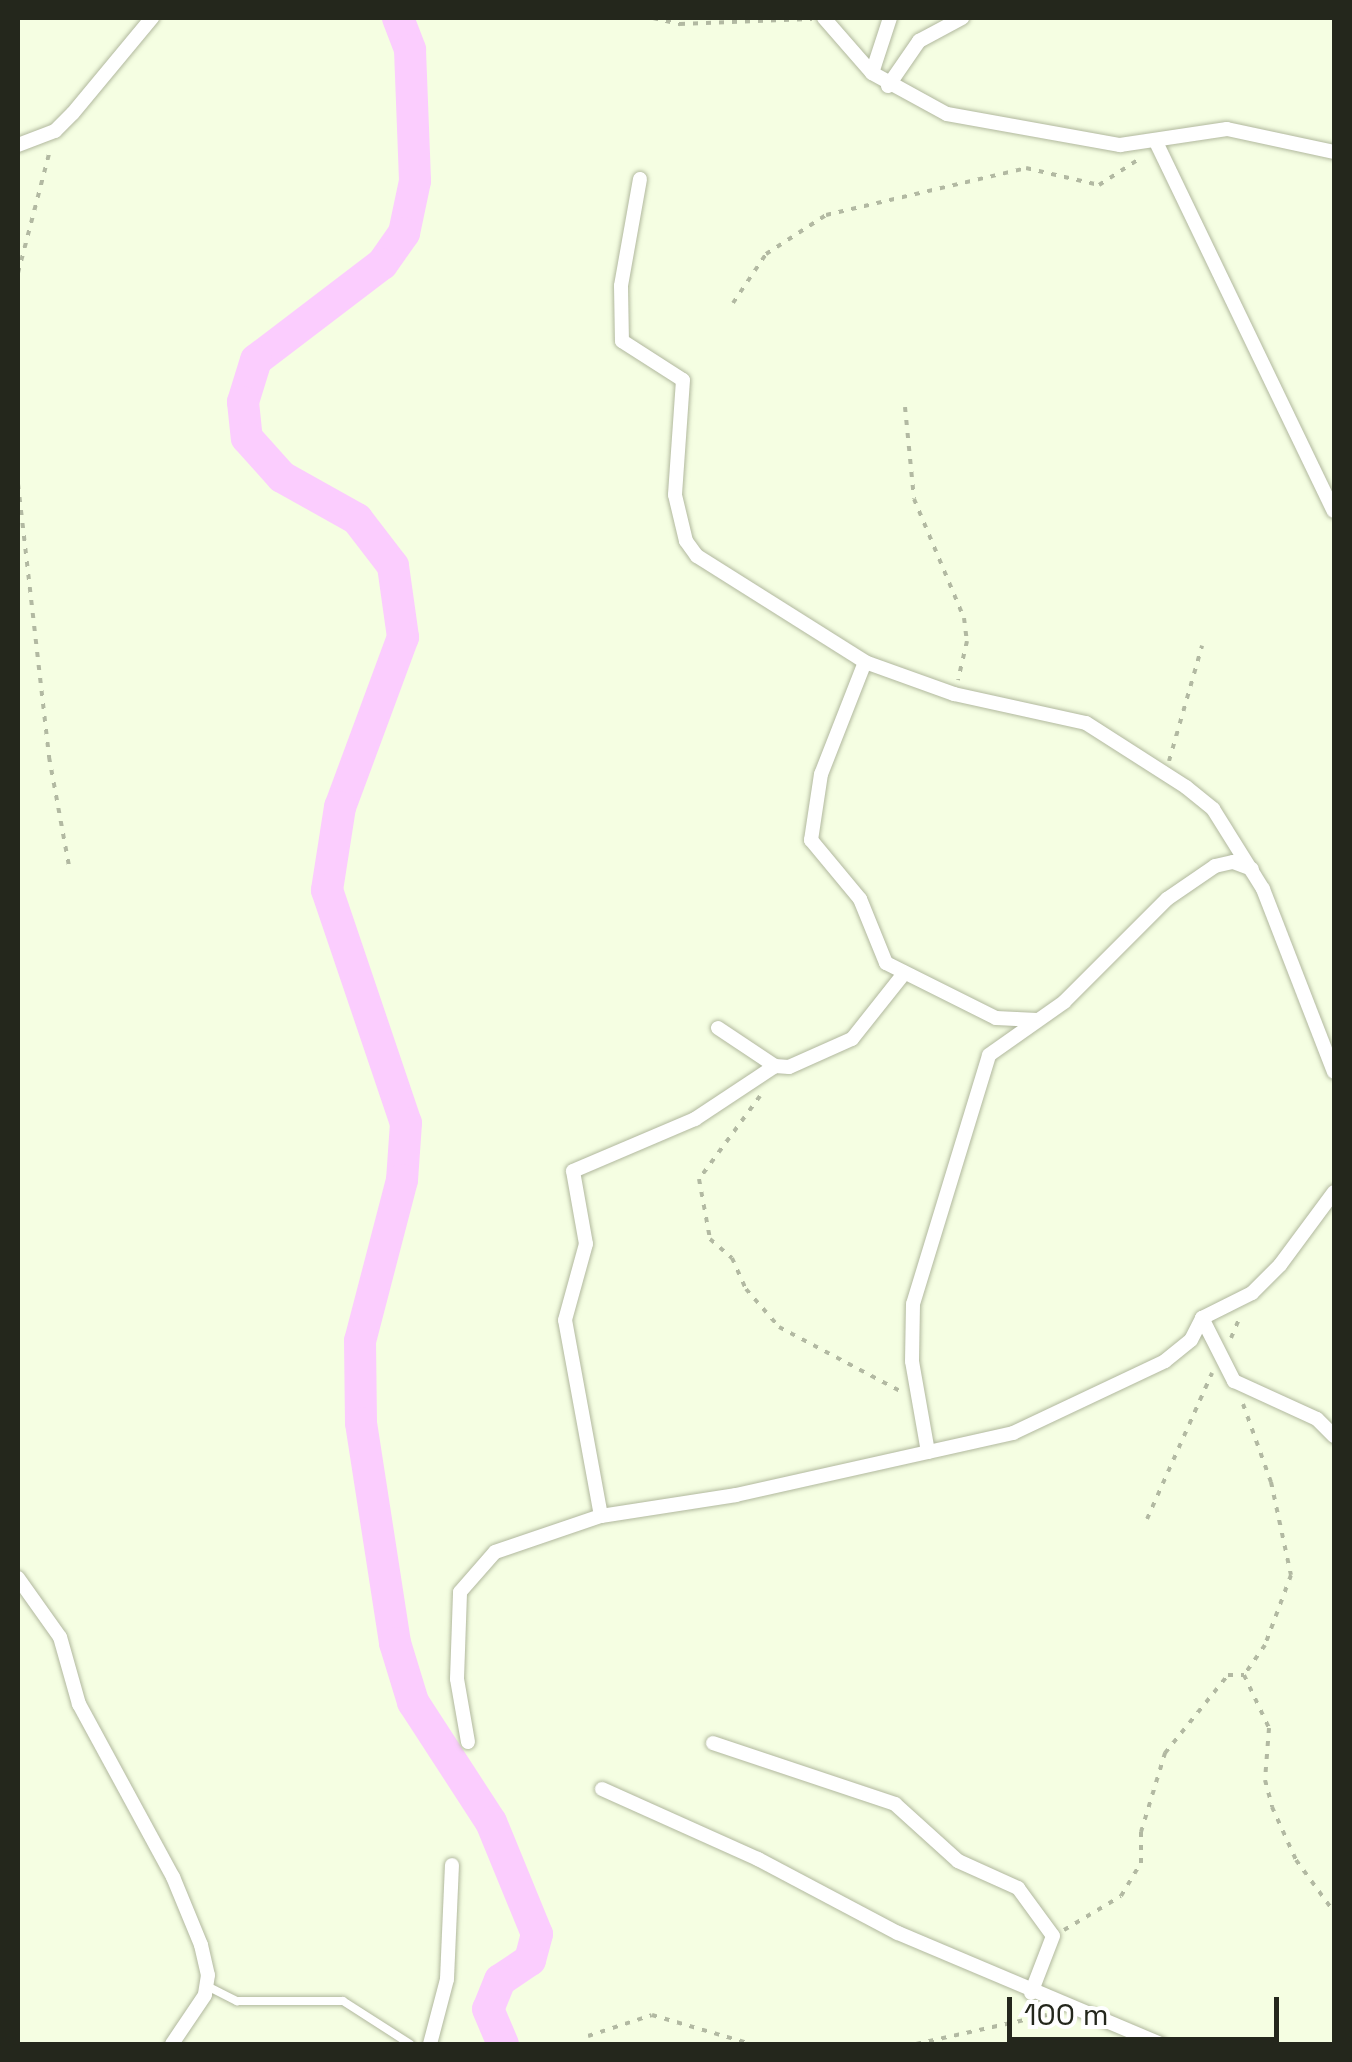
<!DOCTYPE html>
<style>
body{margin:0}
#map{position:relative;width:1352px;height:2062px;overflow:hidden;background:#f5fee2;font-family:"Space Grotesk",sans-serif}
div>[style]{position:absolute}
.river>*{height:32px;margin:-16px;padding:0 16px;transform-origin:16px;border-radius:16px;background:#fbcdfe}
.path>*{height:4px;margin-top:-2px;transform-origin:0;background:repeating-linear-gradient(90deg,#b2b9a2 0 5px,transparent 0 13px)}
.roads{filter:drop-shadow(0 0 2px #b1b89e) drop-shadow(0 0 2px #b1b89e)}
.service>*{height:8px;margin:-4px;padding:0 4px;transform-origin:4px;border-radius:4px;background:#fff}
.minor>*{height:14px;margin:-7px;padding:0 7px;transform-origin:7px;border-radius:7px;background:#fff}
span{translate:-50% -50%;white-space:nowrap;text-align:center;line-height:1.15;-webkit-text-stroke:10px #fff;paint-order:stroke}
.frame{position:absolute;inset:0;border:20px solid #24271c;pointer-events:none}
.scale{position:absolute;left:1007px;top:1997px;width:272px;height:45px;box-sizing:border-box;border:5px solid #24271c;border-top:0;padding-left:12px;font-size:30px;line-height:35px;white-space:nowrap;color:#24271c;-webkit-text-stroke:8px #fff;paint-order:stroke}
</style>
<div id="map">
<div class="river">
<i style="left:398px;top:18px;width:34px;rotate:69deg"></i>
<i style="left:410px;top:50px;width:131px;rotate:87.8deg"></i>
<i style="left:415px;top:181px;width:53px;rotate:101.9deg"></i>
<i style="left:404px;top:233px;width:38px;rotate:125deg"></i>
<i style="left:382px;top:264px;width:158px;rotate:142.7deg"></i>
<i style="left:256px;top:360px;width:44px;rotate:107.2deg"></i>
<i style="left:243px;top:402px;width:36px;rotate:84deg"></i>
<i style="left:247px;top:438px;width:52px;rotate:48.1deg"></i>
<i style="left:282px;top:477px;width:86px;rotate:29.2deg"></i>
<i style="left:357px;top:519px;width:59px;rotate:52.5deg"></i>
<i style="left:393px;top:566px;width:72px;rotate:82deg"></i>
<i style="left:403px;top:637px;width:181px;rotate:110.3deg"></i>
<i style="left:340px;top:807px;width:84px;rotate:98.9deg"></i>
<i style="left:327px;top:890px;width:246px;rotate:71.3deg"></i>
<i style="left:406px;top:1123px;width:57px;rotate:94deg"></i>
<i style="left:402px;top:1180px;width:166px;rotate:104.6deg"></i>
<i style="left:360px;top:1341px;width:82px;rotate:89.3deg"></i>
<i style="left:361px;top:1423px;width:223px;rotate:81.2deg"></i>
<i style="left:395px;top:1643px;width:62px;rotate:73deg"></i>
<i style="left:413px;top:1702px;width:143px;rotate:57deg"></i>
<i style="left:491px;top:1822px;width:121px;rotate:67.7deg"></i>
<i style="left:537px;top:1934px;width:27px;rotate:105deg"></i>
<i style="left:530px;top:1960px;width:36px;rotate:146deg"></i>
<i style="left:500px;top:1980px;width:31px;rotate:112deg"></i>
<i style="left:488px;top:2009px;width:38px;rotate:67deg"></i>
</div>
<div class="path">
<i style="left:653px;top:18px;width:28px;rotate:13deg"></i>
<i style="left:680px;top:24px;width:132px;rotate:-2.2deg"></i>
<i style="left:18px;top:273px;width:127px;rotate:-75.4deg"></i>
<i style="left:733px;top:303px;width:59px;rotate:-56deg"></i>
<i style="left:766px;top:254px;width:72px;rotate:-33deg"></i>
<i style="left:826px;top:215px;width:205px;rotate:-13.2deg"></i>
<i style="left:1026px;top:168px;width:75px;rotate:13.1deg"></i>
<i style="left:1099px;top:185px;width:48px;rotate:-33deg"></i>
<i style="left:905px;top:407px;width:92px;rotate:84.4deg"></i>
<i style="left:914px;top:499px;width:129px;rotate:67.2deg"></i>
<i style="left:964px;top:618px;width:23px;rotate:83deg"></i>
<i style="left:967px;top:641px;width:40px;rotate:103deg"></i>
<i style="left:18px;top:484px;width:275px;rotate:83.5deg"></i>
<i style="left:49px;top:757px;width:116px;rotate:79.6deg"></i>
<i style="left:1169px;top:761px;width:120px;rotate:-74deg"></i>
<i style="left:760px;top:1096px;width:103px;rotate:126.3deg"></i>
<i style="left:699px;top:1179px;width:61px;rotate:79.6deg"></i>
<i style="left:710px;top:1239px;width:29px;rotate:41deg"></i>
<i style="left:732px;top:1258px;width:34px;rotate:66deg"></i>
<i style="left:746px;top:1289px;width:50px;rotate:49deg"></i>
<i style="left:779px;top:1327px;width:137px;rotate:27.9deg"></i>
<i style="left:1231px;top:1338px;width:25px;rotate:-67deg"></i>
<i style="left:1243px;top:1404px;width:83px;rotate:70.3deg"></i>
<i style="left:1271px;top:1482px;width:95px;rotate:77.9deg"></i>
<i style="left:1291px;top:1575px;width:75px;rotate:110.4deg"></i>
<i style="left:1265px;top:1645px;width:37px;rotate:125deg"></i>
<i style="left:1244px;top:1675px;width:59px;rotate:64.7deg"></i>
<i style="left:1269px;top:1728px;width:52px;rotate:94.4deg"></i>
<i style="left:1265px;top:1780px;width:28px;rotate:75deg"></i>
<i style="left:1272px;top:1807px;width:58px;rotate:65.6deg"></i>
<i style="left:1296px;top:1860px;width:64px;rotate:53.8deg"></i>
<i style="left:1147px;top:1519px;width:160px;rotate:-66deg"></i>
<i style="left:1064px;top:1930px;width:66px;rotate:-30.8deg"></i>
<i style="left:1121px;top:1896px;width:39px;rotate:-59deg"></i>
<i style="left:1141px;top:1863px;width:31px;rotate:-90deg"></i>
<i style="left:1141px;top:1832px;width:83px;rotate:-73.1deg"></i>
<i style="left:1165px;top:1753px;width:100px;rotate:-51.1deg"></i>
<i style="left:1228px;top:1675px;width:16px"></i>
<i style="left:588px;top:2036px;width:67px;rotate:-18.2deg"></i>
<i style="left:652px;top:2015px;width:103px;rotate:16.3deg"></i>
<i style="left:916px;top:2044px;width:134px;rotate:-12.5deg"></i>
</div>
<div class="roads">
<div class="service">
<i style="left:207px;top:1986px;width:34px;rotate:27deg"></i>
<i style="left:237px;top:2001px;width:106px"></i>
<i style="left:343px;top:2001px;width:80px;rotate:32.7deg"></i>
</div>
<div class="minor">
<i style="left:824px;top:18px;width:73px;rotate:48.9deg"></i>
<i style="left:872px;top:73px;width:85px;rotate:28.7deg"></i>
<i style="left:947px;top:114px;width:176px;rotate:10.2deg"></i>
<i style="left:1120px;top:145px;width:108px;rotate:-8.5deg"></i>
<i style="left:1227px;top:129px;width:109px;rotate:12.1deg"></i>
<i style="left:872px;top:73px;width:58px;rotate:-71.9deg"></i>
<i style="left:888px;top:86px;width:55px;rotate:-55.4deg"></i>
<i style="left:919px;top:41px;width:49px;rotate:-28.1deg"></i>
<i style="left:1157px;top:144px;width:407px;rotate:64.3deg"></i>
<i style="left:18px;top:145px;width:40px;rotate:-21deg"></i>
<i style="left:55px;top:131px;width:25px;rotate:-45deg"></i>
<i style="left:73px;top:113px;width:124px;rotate:-50.3deg"></i>
<i style="left:640px;top:179px;width:109px;rotate:100.1deg"></i>
<i style="left:621px;top:286px;width:55px;rotate:89deg"></i>
<i style="left:622px;top:341px;width:72px;rotate:32.6deg"></i>
<i style="left:683px;top:380px;width:115px;rotate:94deg"></i>
<i style="left:675px;top:495px;width:47px;rotate:76.6deg"></i>
<i style="left:686px;top:541px;width:19px;rotate:54deg"></i>
<i style="left:697px;top:556px;width:199px;rotate:32.2deg"></i>
<i style="left:865px;top:662px;width:95px;rotate:19.8deg"></i>
<i style="left:954px;top:694px;width:135px;rotate:12.4deg"></i>
<i style="left:1086px;top:723px;width:119px;rotate:32.6deg"></i>
<i style="left:1186px;top:787px;width:35px;rotate:39deg"></i>
<i style="left:1213px;top:809px;width:94px;rotate:58deg"></i>
<i style="left:1263px;top:889px;width:196px;rotate:68.8deg"></i>
<i style="left:865px;top:662px;width:120px;rotate:111.4deg"></i>
<i style="left:821px;top:774px;width:67px;rotate:98.6deg"></i>
<i style="left:811px;top:840px;width:77px;rotate:50.3deg"></i>
<i style="left:860px;top:899px;width:69px;rotate:67.9deg"></i>
<i style="left:886px;top:963px;width:123px;rotate:26.6deg"></i>
<i style="left:996px;top:1018px;width:41px;rotate:2.8deg"></i>
<i style="left:718px;top:1028px;width:69px;rotate:33.7deg"></i>
<i style="left:775px;top:1066px;width:14px;rotate:4deg"></i>
<i style="left:789px;top:1067px;width:69px;rotate:-24deg"></i>
<i style="left:852px;top:1039px;width:80px;rotate:-51.6deg"></i>
<i style="left:1202px;top:1318px;width:71px;rotate:63.1deg"></i>
<i style="left:1234px;top:1381px;width:91px;rotate:24.6deg"></i>
<i style="left:1317px;top:1419px;width:24px;rotate:45deg"></i>
<i style="left:928px;top:1452px;width:92px;rotate:-100deg"></i>
<i style="left:912px;top:1361px;width:57px;rotate:-89deg"></i>
<i style="left:913px;top:1304px;width:260px;rotate:-73deg"></i>
<i style="left:989px;top:1055px;width:92px;rotate:-35.2deg"></i>
<i style="left:1064px;top:1002px;width:146px;rotate:-45deg"></i>
<i style="left:1167px;top:899px;width:58px;rotate:-34.5deg"></i>
<i style="left:1215px;top:866px;width:18px;rotate:-13deg"></i>
<i style="left:1233px;top:862px;width:20px;rotate:20deg"></i>
<i style="left:601px;top:1516px;width:199px;rotate:-100.4deg"></i>
<i style="left:565px;top:1320px;width:79px;rotate:-74.6deg"></i>
<i style="left:586px;top:1244px;width:74px;rotate:-100.1deg"></i>
<i style="left:573px;top:1171px;width:133px;rotate:-23.1deg"></i>
<i style="left:695px;top:1119px;width:96px;rotate:-33.5deg"></i>
<i style="left:18px;top:1578px;width:72px;rotate:54.6deg"></i>
<i style="left:60px;top:1637px;width:70px;rotate:74.2deg"></i>
<i style="left:79px;top:1704px;width:197px;rotate:61.5deg"></i>
<i style="left:173px;top:1877px;width:74px;rotate:67.6deg"></i>
<i style="left:201px;top:1945px;width:31px;rotate:77deg"></i>
<i style="left:208px;top:1975px;width:20px;rotate:99deg"></i>
<i style="left:205px;top:1995px;width:59px;rotate:124deg"></i>
<i style="left:468px;top:1742px;width:64px;rotate:-99.9deg"></i>
<i style="left:457px;top:1679px;width:87px;rotate:-88deg"></i>
<i style="left:460px;top:1592px;width:53px;rotate:-48.8deg"></i>
<i style="left:495px;top:1552px;width:112px;rotate:-18.8deg"></i>
<i style="left:601px;top:1516px;width:137px;rotate:-8.8deg"></i>
<i style="left:736px;top:1495px;width:284px;rotate:-12.6deg"></i>
<i style="left:1013px;top:1433px;width:168px;rotate:-25.3deg"></i>
<i style="left:1165px;top:1361px;width:33px;rotate:-39deg"></i>
<i style="left:1191px;top:1340px;width:25px;rotate:-63deg"></i>
<i style="left:1202px;top:1318px;width:56px;rotate:-26.6deg"></i>
<i style="left:1252px;top:1293px;width:40px;rotate:-45deg"></i>
<i style="left:1280px;top:1265px;width:91px;rotate:-53.5deg"></i>
<i style="left:713px;top:1743px;width:192px;rotate:18.5deg"></i>
<i style="left:895px;top:1804px;width:85px;rotate:42.1deg"></i>
<i style="left:958px;top:1861px;width:66px;rotate:24.2deg"></i>
<i style="left:1018px;top:1888px;width:59px;rotate:53.9deg"></i>
<i style="left:1053px;top:1936px;width:61px;rotate:111.1deg"></i>
<i style="left:602px;top:1789px;width:171px;rotate:24.2deg"></i>
<i style="left:758px;top:1859px;width:158px;rotate:27.9deg"></i>
<i style="left:898px;top:1933px;width:285px;rotate:22.9deg"></i>
<i style="left:430px;top:2044px;width:67px;rotate:-75.3deg"></i>
<i style="left:447px;top:1979px;width:114px;rotate:-87.5deg"></i>
</div>
</div>
<div class="frame"></div>
<div class="scale">100 m</div>
</div>
